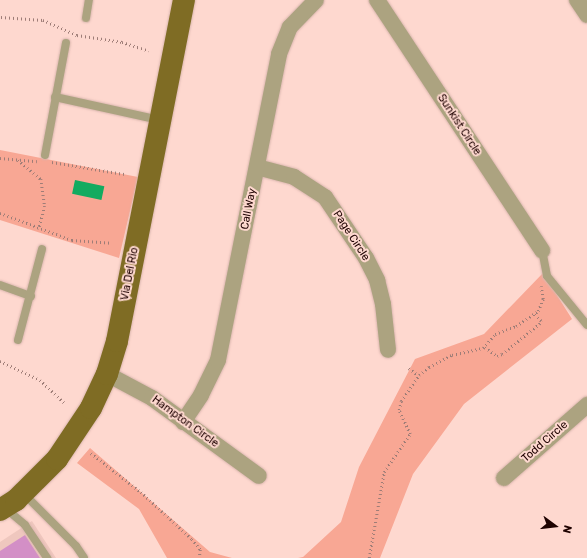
<!DOCTYPE html>
<style>
body{margin:0}
#map{position:relative;width:587px;height:558px;overflow:hidden;background:#fed8cf;font-family:Rubik,sans-serif}
div>[style]{position:absolute}
.built>*{inset:0;background:#efc7be}
.green>*{inset:0;background:#f8a794}
.water>*{inset:0;background:#13ab60;transform-origin:0 0}
.building>*{inset:0;background:#d38fc6}
.path>*{height:2.5px;margin-top:-1.25px;transform-origin:0;background:repeating-linear-gradient(90deg,#9e7d77 0 1px,transparent 0 4px)}
.roads{filter:drop-shadow(0 0 1px #dab6ae) drop-shadow(0 0 1px #dab6ae)}
.service>*{height:8px;margin:-4px;padding:0 4px;transform-origin:4px;border-radius:4px;background:#aca380}
.minor>*{height:16px;margin:-8px;padding:0 8px;transform-origin:8px;border-radius:8px;background:#aca380}
.primary>*{height:22px;margin:-11px;padding:0 11px;transform-origin:11px;border-radius:11px;background:#7f6c24}
span{translate:-50% -50%;white-space:nowrap;text-align:center;line-height:1.15;-webkit-text-stroke:4px #fed8cf;paint-order:stroke}
.street-label{font-size:11px;color:#1e0200}
.north{position:absolute;left:535px;top:506px;width:40px;height:40px;-webkit-text-stroke:3px #fed8cf;paint-order:stroke;rotate:105deg;font-size:11px;font-weight:700;line-height:16px;text-align:center;color:#1e0200}
.north::after{content:'';display:block;margin:auto;width:14px;height:18px;background:#1e0200;clip-path:polygon(50% 0,100% 100%,50% 72%,0 100%)}
</style>
<div id="map">
<div class="built">
<i style="clip-path:polygon(32px 521px,56px 558px,0 558px,0 542px)"></i>
</div>
<div class="green">
<i style="clip-path:polygon(0 150px,138px 177px,119px 258px,0 220px)"></i>
<i style="clip-path:polygon(543px 273px,572px 319px,464px 404px,413px 474px,380px 558px,298px 558px,303px 557px,341px 522px,359px 467px,415px 359px,484px 334px)"></i>
<i style="clip-path:polygon(90px 448px,210px 552px,232px 558px,167px 558px,139px 509px,77px 463px)"></i>
</div>
<div class="water">
<i style="left:75px;top:180px;width:30px;height:14px;rotate:12deg"></i>
</div>
<div class="building">
<i style="clip-path:polygon(25px 535px,40px 558px,0 558px,0 551px)"></i>
</div>
<div class="path">
<i style="left:1px;top:17px;width:42px;rotate:4.1deg"></i>
<i style="left:43px;top:20px;width:37px;rotate:24deg"></i>
<i style="left:77px;top:35px;width:46px;rotate:8.8deg"></i>
<i style="left:122px;top:42px;width:28px;rotate:18deg"></i>
<i style="left:0;top:158px;width:37px;rotate:5deg"></i>
<i style="left:18px;top:160px;width:30px;rotate:40deg"></i>
<i style="left:41px;top:179px;width:27px;rotate:82deg"></i>
<i style="left:45px;top:206px;width:24px;rotate:105deg"></i>
<i style="left:52px;top:162px;width:73px;rotate:9.5deg"></i>
<i style="left:0;top:213px;width:77px;rotate:20.6deg"></i>
<i style="left:72px;top:240px;width:39px;rotate:4deg"></i>
<i style="left:485px;top:347px;width:15px;rotate:37deg"></i>
<i style="left:497px;top:356px;width:5px;rotate:-22deg"></i>
<i style="left:502px;top:354px;width:48px;rotate:-39deg"></i>
<i style="left:539px;top:324px;width:4px;rotate:-56deg"></i>
<i style="left:541px;top:321px;width:10px;rotate:-135deg"></i>
<i style="left:0;top:361px;width:44px;rotate:25.4deg"></i>
<i style="left:40px;top:380px;width:34px;rotate:43deg"></i>
<i style="left:409px;top:368px;width:11px;rotate:38deg"></i>
<i style="left:91px;top:453px;width:63px;rotate:38deg"></i>
<i style="left:141px;top:492px;width:69px;rotate:42.7deg"></i>
<i style="left:192px;top:539px;width:14px;rotate:51deg"></i>
<i style="left:201px;top:550px;width:8px;rotate:104deg"></i>
<i style="left:369px;top:558px;width:87px;rotate:-80.1deg"></i>
<i style="left:384px;top:472px;width:46px;rotate:-55.6deg"></i>
<i style="left:410px;top:434px;width:26px;rotate:-115deg"></i>
<i style="left:399px;top:410px;width:9px;rotate:-77deg"></i>
<i style="left:401px;top:401px;width:32px;rotate:-55deg"></i>
<i style="left:419px;top:375px;width:13px;rotate:-39deg"></i>
<i style="left:429px;top:367px;width:26px;rotate:-28deg"></i>
<i style="left:452px;top:355px;width:32px;rotate:-13deg"></i>
<i style="left:483px;top:348px;width:18px;rotate:-49deg"></i>
<i style="left:495px;top:334px;width:22px;rotate:-21deg"></i>
<i style="left:516px;top:326px;width:27px;rotate:-34deg"></i>
<i style="left:538px;top:311px;width:13px;rotate:-67deg"></i>
<i style="left:543px;top:299px;width:13px;rotate:-99deg"></i>
</div>
<div class="roads">
<div class="service">
<i style="left:86px;top:18px;width:18px;rotate:-81deg"></i>
<i style="left:55px;top:97px;width:107px;rotate:12.4deg"></i>
<i style="left:45px;top:155px;width:114px;rotate:-79.4deg"></i>
<i style="left:542px;top:250px;width:26px;rotate:79deg"></i>
<i style="left:547px;top:276px;width:63px;rotate:50.8deg"></i>
<i style="left:0;top:285px;width:33px;rotate:20deg"></i>
<i style="left:18px;top:340px;width:94px;rotate:-75.2deg"></i>
<i style="left:23px;top:493px;width:75px;rotate:45deg"></i>
<i style="left:76px;top:546px;width:14px;rotate:56deg"></i>
<i style="left:5px;top:508px;width:26px;rotate:40deg"></i>
<i style="left:25px;top:525px;width:40px;rotate:56deg"></i>
</div>
<div class="minor">
<i style="left:377px;top:0;width:300px;rotate:56.6deg"></i>
<i style="left:577px;top:0;width:18px;rotate:56deg"></i>
<i style="left:257px;top:167px;width:38px;rotate:15deg"></i>
<i style="left:294px;top:177px;width:37px;rotate:33deg"></i>
<i style="left:325px;top:197px;width:73px;rotate:56.1deg"></i>
<i style="left:366px;top:258px;width:25px;rotate:63deg"></i>
<i style="left:377px;top:280px;width:25px;rotate:76deg"></i>
<i style="left:383px;top:304px;width:46px;rotate:83.8deg"></i>
<i style="left:107px;top:374px;width:51px;rotate:28.1deg"></i>
<i style="left:152px;top:398px;width:132px;rotate:36.1deg"></i>
<i style="left:183px;top:422px;width:32px;rotate:-56deg"></i>
<i style="left:201px;top:395px;width:39px;rotate:-64deg"></i>
<i style="left:218px;top:360px;width:312px;rotate:-78.7deg"></i>
<i style="left:279px;top:54px;width:29px;rotate:-68deg"></i>
<i style="left:290px;top:27px;width:37px;rotate:-46deg"></i>
<i style="left:504px;top:478px;width:111px;rotate:-41.3deg"></i>
</div>
<div class="primary">
<i style="left:0;top:510px;width:19px;rotate:-32deg"></i>
<i style="left:16px;top:500px;width:58px;rotate:-45deg"></i>
<i style="left:57px;top:459px;width:61px;rotate:-56.3deg"></i>
<i style="left:91px;top:408px;width:38px;rotate:-65deg"></i>
<i style="left:107px;top:374px;width:34px;rotate:-73deg"></i>
<i style="left:117px;top:341px;width:348px;rotate:-78.9deg"></i>
</div>
</div>
<div class="street-label">
<span style="left:459px;top:125px;rotate:57deg">Sunkist Circle</span>
<span style="left:249px;top:209px;rotate:-79deg">Call Way</span>
<span style="left:351px;top:236px;rotate:57deg">Page Circle</span>
<span style="left:130px;top:274px;rotate:-79deg">Via Del Rio</span>
<span style="left:185px;top:422px;rotate:36deg">Hampton Circle</span>
<span style="left:545px;top:442px;rotate:-41deg">Todd Circle</span>
</div>
<div class="north">N</div>
</div>
